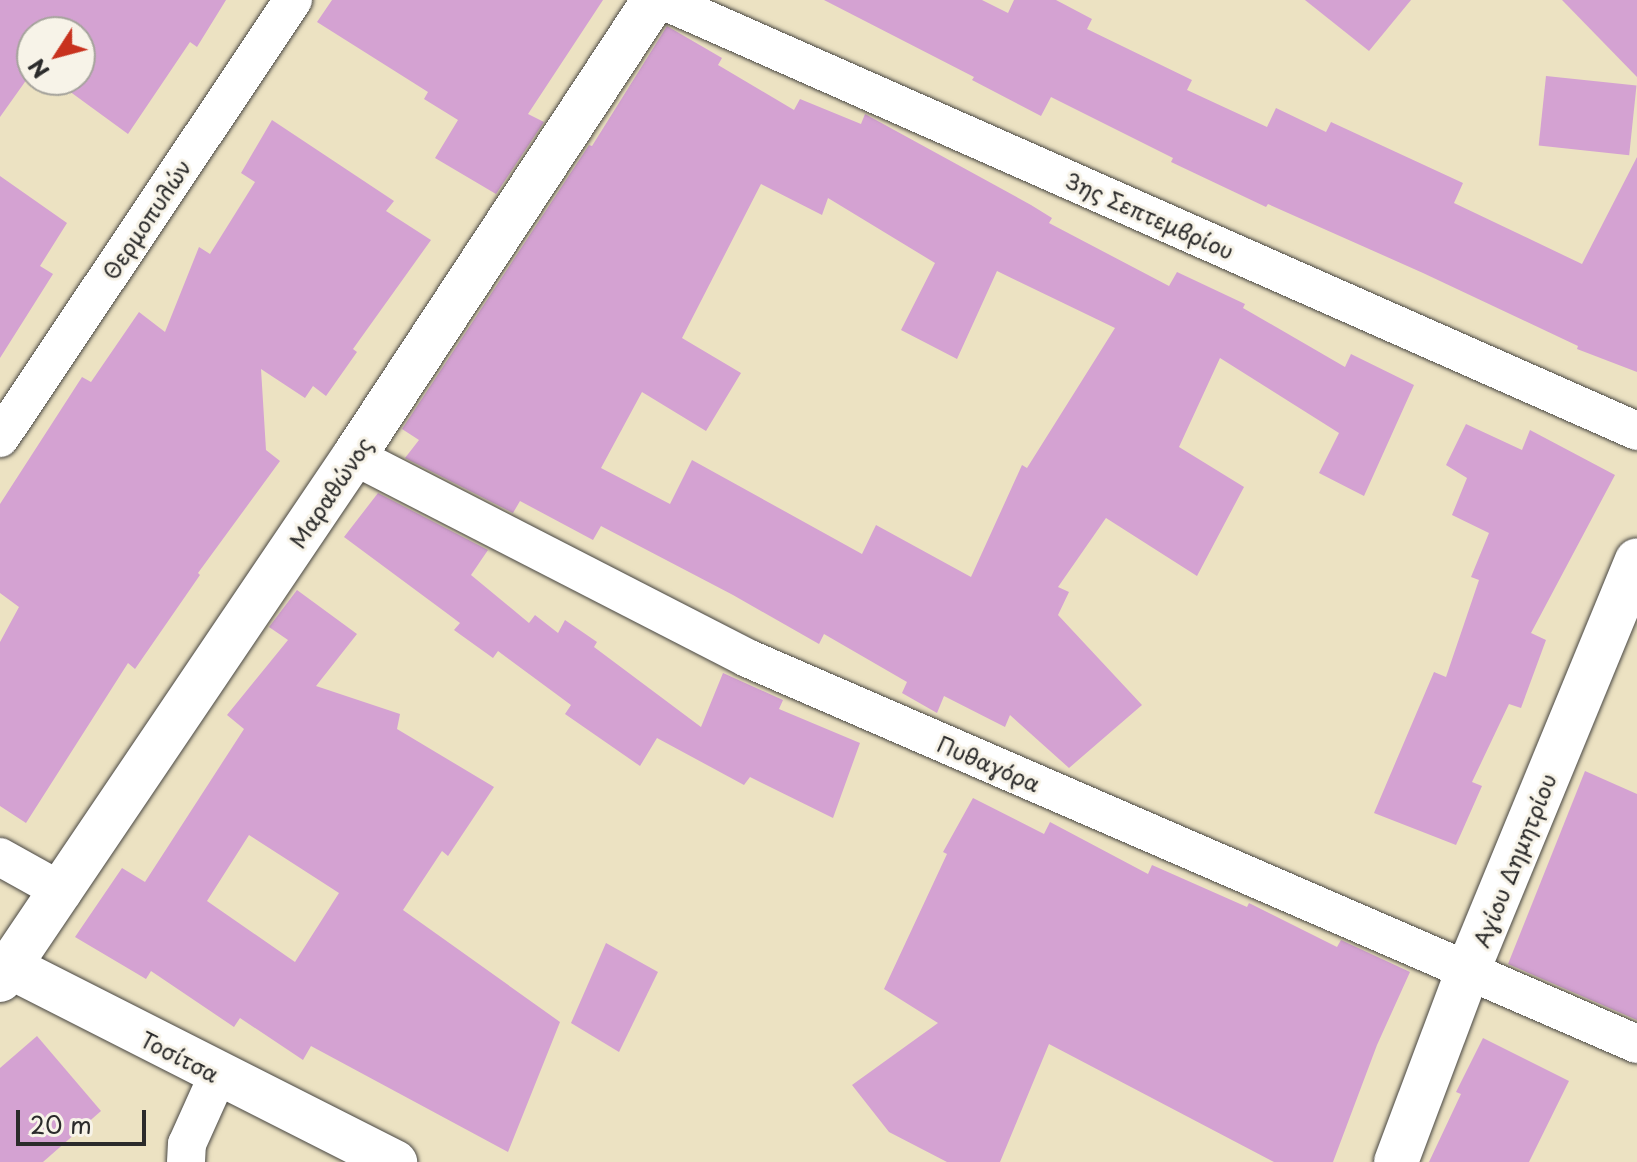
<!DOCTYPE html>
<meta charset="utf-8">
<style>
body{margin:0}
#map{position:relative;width:1637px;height:1162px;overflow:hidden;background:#ece2c2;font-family:"Playpen Sans",sans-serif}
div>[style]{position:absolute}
.building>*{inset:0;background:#d4a2d2;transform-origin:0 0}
.roads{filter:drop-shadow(0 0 2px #484642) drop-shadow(0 0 2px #484642)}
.minor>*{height:38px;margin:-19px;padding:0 19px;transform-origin:19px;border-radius:19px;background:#fff}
.tertiary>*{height:44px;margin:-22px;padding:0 22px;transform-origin:22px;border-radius:22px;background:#fff}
span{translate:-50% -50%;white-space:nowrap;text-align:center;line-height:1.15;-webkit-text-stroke:6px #f7f3e8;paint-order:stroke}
.street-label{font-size:22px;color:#2b2b2b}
.north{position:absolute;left:16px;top:16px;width:80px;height:80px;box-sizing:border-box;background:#f7f3e8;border:2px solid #a5a39c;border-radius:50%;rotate:234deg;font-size:22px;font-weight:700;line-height:32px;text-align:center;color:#2b2b2b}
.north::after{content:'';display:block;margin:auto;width:28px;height:36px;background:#c8321e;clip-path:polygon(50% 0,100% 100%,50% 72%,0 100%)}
.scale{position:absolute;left:16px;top:1110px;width:130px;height:36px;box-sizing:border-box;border:4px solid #2b2b2b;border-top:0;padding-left:10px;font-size:24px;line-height:28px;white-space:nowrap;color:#2b2b2b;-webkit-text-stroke:6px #f7f3e8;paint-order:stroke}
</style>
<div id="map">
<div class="building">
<i style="clip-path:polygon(0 0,226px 0,197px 47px,190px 42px,128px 134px,54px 80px,80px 80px,80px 32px,32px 32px,32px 72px,0 117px)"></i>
<i style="clip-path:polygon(332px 0,603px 0,528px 114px,544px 122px,496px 194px,435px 158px,458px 120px,424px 99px,428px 92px,317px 22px)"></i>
<i style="clip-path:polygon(824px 0,982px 0,1008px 13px,1014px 0,1056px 0,1092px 19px,1087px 29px,1192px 80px,1187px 90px,1267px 127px,1276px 108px,1326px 132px,1331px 122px,1463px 183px,1454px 203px,1582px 264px,1637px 157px,1637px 372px,1577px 349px,1578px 346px,1423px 273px,1268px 204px,1266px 207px,1171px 162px,1173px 158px,1051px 97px,1041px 116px,972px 80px,974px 77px)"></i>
<i style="clip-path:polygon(1305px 0,1411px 0,1369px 51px)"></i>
<i style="clip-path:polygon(1562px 0,1637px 0,1637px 77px)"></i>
<i style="clip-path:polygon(evenodd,667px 26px,722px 58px,718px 65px,794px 110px,800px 99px,861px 124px,865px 114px,1031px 205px,1052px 218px,1049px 223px,1169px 286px,1177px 272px,1245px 304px,1243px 308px,1345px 367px,1351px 354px,1414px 385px,1364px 496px,1319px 473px,1339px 433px,1220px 358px,1179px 447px,1244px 487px,1197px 576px,1106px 518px,1058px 587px,1069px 592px,1058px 615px,1142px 705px,1069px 768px,1010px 715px,1005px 727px,944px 696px,937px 713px,902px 693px,907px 682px,824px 634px,819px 644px,733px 595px,601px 526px,593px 540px,520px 501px,513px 513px,405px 458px,419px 440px,402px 429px,589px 145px,592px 146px,667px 26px,761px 184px,822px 215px,828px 198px,935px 263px,901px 330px,957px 359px,997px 271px,1115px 328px,1027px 468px,1022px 465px,971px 577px,876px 525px,862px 554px,692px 460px,670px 504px,601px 468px,642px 392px,706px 431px,741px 373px,682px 338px,761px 184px)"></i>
<i style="left:1546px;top:76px;width:91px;height:70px;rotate:6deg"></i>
<i style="clip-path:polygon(272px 120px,394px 201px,386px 211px,431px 240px,353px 349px,357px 352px,326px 396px,313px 386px,305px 398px,261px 369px,266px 450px,280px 461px,198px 573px,200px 575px,135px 669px,128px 663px,26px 823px,0 806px,0 642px,19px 607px,0 593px,0 504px,82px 377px,91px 382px,139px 312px,165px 332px,199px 247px,210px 254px,255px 182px,241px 173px)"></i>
<i style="clip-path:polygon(0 176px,67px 223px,40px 266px,53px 274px,0 358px)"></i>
<i style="clip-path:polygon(1466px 424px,1522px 450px,1530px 430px,1615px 475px,1531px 633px,1546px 640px,1521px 708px,1509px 704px,1472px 782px,1482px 786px,1456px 845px,1374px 813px,1434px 672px,1446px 677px,1479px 580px,1471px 577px,1489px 533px,1452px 515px,1467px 478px,1446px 465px)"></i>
<i style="clip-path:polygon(378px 493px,488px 550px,471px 575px,529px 623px,535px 615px,558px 633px,565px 620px,597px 642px,594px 647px,701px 727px,723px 673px,783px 700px,779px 709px,860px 743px,833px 818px,750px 777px,744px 785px,657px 738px,640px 766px,565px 714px,571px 705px,498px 651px,493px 658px,454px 630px,460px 623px,344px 537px)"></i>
<i style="clip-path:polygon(evenodd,297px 590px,357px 634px,316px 686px,400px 714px,397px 729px,494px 787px,448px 856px,442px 851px,403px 910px,560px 1022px,508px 1152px,311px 1046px,303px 1060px,240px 1018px,234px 1027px,151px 971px,146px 979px,75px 937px,122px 868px,145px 882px,244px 729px,227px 715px,288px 640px,269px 627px,297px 590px,249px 835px,339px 893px,295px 962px,207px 901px,249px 835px)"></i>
<i style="clip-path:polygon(1585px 771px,1637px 794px,1637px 1020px,1508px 964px)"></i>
<i style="clip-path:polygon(973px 798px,1044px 834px,1050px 822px,1148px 874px,1152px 865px,1247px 907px,1249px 903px,1337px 947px,1341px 940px,1410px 972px,1377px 1045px,1333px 1162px,1274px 1162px,1049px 1044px,1000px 1162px,947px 1162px,889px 1132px,852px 1085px,938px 1023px,884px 989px,947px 854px,943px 852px)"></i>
<i style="clip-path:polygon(606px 943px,658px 972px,619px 1052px,571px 1023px)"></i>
<i style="clip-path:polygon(37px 1036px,101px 1111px,43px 1162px,0 1162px,0 1068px)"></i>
<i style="clip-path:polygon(1483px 1038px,1569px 1081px,1529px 1162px,1429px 1162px,1461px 1094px,1456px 1092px)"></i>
</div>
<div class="roads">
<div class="minor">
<i style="left:662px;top:0;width:1066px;rotate:23.85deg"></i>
<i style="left:0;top:438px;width:527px;rotate:-56.22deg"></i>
<i style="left:354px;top:456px;width:442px;rotate:27.2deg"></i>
<i style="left:747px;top:658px;width:970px;rotate:23.45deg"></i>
<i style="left:0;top:857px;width:72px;rotate:29.1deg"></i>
<i style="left:186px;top:1162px;width:18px;rotate:-87deg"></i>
<i style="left:187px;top:1144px;width:76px;rotate:-65.8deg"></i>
</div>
<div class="tertiary">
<i style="left:10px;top:967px;width:432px;rotate:26.9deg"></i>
<i style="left:0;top:980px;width:632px;rotate:-55.96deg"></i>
<i style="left:354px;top:456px;width:546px;rotate:-56.66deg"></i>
<i style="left:1396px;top:1162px;width:205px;rotate:-69.4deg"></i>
<i style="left:1468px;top:970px;width:443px;rotate:-67.6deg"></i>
</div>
</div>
<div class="street-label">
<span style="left:1150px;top:215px;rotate:24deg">3ης Σεπτεμβρίου</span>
<span style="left:146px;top:219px;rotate:-56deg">Θερμοπυλών</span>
<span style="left:330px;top:492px;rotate:-56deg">Μαραθώνος</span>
<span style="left:989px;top:763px;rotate:23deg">Πυθαγόρα</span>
<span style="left:1514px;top:860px;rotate:-68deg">Αγίου Δημητρίου</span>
<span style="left:180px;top:1056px;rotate:27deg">Τοσίτσα</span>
</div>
<div class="north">N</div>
<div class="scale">20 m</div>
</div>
